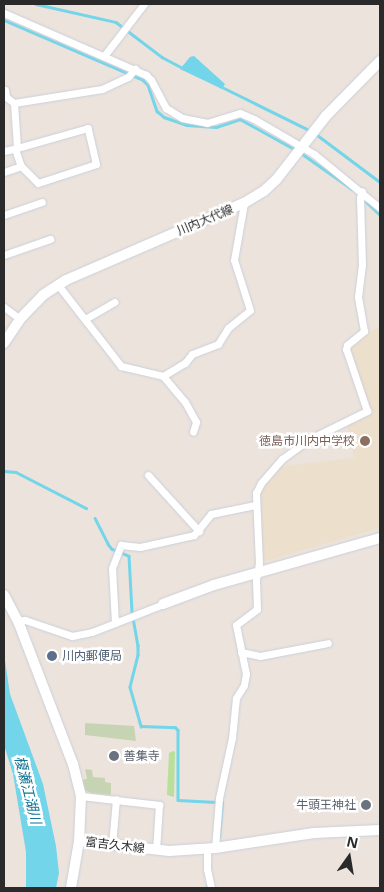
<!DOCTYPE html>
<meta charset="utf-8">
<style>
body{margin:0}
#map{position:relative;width:384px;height:892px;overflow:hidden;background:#ebe3dc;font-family:"Noto Sans","Noto Sans JP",sans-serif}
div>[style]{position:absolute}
.education>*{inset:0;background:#ecdfcc}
.green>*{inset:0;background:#b9e09b}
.cemetery>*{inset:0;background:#c7d4b4}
.water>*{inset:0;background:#73d5e9}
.stream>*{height:2.5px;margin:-1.25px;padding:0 1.25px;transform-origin:1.25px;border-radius:1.25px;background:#73d5e9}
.roads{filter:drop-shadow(0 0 1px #cbcfdb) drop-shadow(0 0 1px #cbcfdb)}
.street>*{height:7px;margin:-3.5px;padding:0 3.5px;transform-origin:3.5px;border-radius:3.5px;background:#fff}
.secondary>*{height:10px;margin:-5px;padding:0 5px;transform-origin:5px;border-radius:5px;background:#fff}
.dots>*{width:14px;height:14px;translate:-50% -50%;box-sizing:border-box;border:2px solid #fff;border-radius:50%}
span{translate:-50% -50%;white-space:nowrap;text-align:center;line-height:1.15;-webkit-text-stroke:5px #fff;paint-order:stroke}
.street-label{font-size:12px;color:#2a2a2a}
.education-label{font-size:12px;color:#785e54}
.right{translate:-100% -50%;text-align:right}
.service-label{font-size:12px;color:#4e5e75}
.left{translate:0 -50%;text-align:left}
.worship-label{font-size:12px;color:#5b616d}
.water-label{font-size:14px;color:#137495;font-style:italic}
.frame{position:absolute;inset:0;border:5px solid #2a2a2a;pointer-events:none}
.north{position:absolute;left:324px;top:832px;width:50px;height:50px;-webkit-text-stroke:4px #fff;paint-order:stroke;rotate:13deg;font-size:14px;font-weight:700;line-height:20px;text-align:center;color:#2a2a2a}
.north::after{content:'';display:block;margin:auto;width:18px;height:22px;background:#2a2a2a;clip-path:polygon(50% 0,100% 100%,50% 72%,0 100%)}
</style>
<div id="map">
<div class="education">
<i style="clip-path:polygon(380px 327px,380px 528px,262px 562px,257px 498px,260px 490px,278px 467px,354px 458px,347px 424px,371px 413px,350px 351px,351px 346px,366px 333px)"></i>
</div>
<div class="green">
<i style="clip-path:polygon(173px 751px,175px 752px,174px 797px,167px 795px,169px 753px)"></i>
</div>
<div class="cemetery">
<i style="clip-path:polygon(85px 723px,134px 726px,136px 741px,85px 735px)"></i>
<i style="clip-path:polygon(85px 769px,92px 770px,93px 777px,105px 778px,105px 782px,111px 783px,111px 795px,91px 793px,84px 790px,81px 780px,87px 779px)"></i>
</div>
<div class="water">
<i style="clip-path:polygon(194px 56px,225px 84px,222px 89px,180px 69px,190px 57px)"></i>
<i style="clip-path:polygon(4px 654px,10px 694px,43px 784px,56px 846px,59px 873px,56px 888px,26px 888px,26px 852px,13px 774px,4px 745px)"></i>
</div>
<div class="stream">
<i style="left:36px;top:4px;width:82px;rotate:12.7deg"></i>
<i style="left:116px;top:22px;width:58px;rotate:37.3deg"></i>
<i style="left:162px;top:57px;width:24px;rotate:28deg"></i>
<i style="left:4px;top:20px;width:151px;rotate:23.3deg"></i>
<i style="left:143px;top:80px;width:7px;rotate:45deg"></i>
<i style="left:148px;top:85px;width:28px;rotate:71deg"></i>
<i style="left:157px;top:111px;width:9px;rotate:41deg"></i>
<i style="left:164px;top:117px;width:24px;rotate:19deg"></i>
<i style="left:187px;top:125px;width:29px;rotate:4deg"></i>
<i style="left:216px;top:127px;width:25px;rotate:-18deg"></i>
<i style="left:240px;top:119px;width:64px;rotate:29deg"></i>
<i style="left:220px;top:86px;width:102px;rotate:26.3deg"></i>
<i style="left:316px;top:134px;width:80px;rotate:36.9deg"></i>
<i style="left:301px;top:153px;width:62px;rotate:35.2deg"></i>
<i style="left:361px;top:197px;width:26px;rotate:43deg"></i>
<i style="left:4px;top:471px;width:12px;rotate:5deg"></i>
<i style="left:16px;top:472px;width:79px;rotate:27.2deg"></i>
<i style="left:95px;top:518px;width:29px;rotate:63deg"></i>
<i style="left:108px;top:544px;width:6px;rotate:51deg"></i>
<i style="left:112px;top:549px;width:18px;rotate:22deg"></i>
<i style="left:129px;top:556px;width:56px;rotate:86.9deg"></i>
<i style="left:132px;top:612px;width:34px;rotate:80deg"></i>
<i style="left:138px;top:645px;width:10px;rotate:90deg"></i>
<i style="left:138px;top:655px;width:33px;rotate:104deg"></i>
<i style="left:130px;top:687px;width:41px;rotate:74.2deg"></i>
<i style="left:141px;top:726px;width:34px;rotate:2deg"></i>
<i style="left:175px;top:727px;width:4px;rotate:45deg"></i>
<i style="left:178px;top:730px;width:70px;rotate:90deg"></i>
<i style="left:178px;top:800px;width:38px;rotate:3deg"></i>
<i style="left:219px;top:837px;width:35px;rotate:-85deg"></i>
<i style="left:207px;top:888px;width:1px;rotate:-90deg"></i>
</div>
<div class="roads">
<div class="street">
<i style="left:4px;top:13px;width:155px;rotate:23.6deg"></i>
<i style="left:146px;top:75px;width:7px;rotate:45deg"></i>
<i style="left:151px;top:80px;width:32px;rotate:62deg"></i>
<i style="left:166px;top:108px;width:19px;rotate:32deg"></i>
<i style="left:182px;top:118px;width:25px;rotate:11deg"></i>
<i style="left:207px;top:123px;width:34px;rotate:-17deg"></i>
<i style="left:240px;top:113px;width:15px;rotate:23deg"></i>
<i style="left:254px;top:119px;width:69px;rotate:30.3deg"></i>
<i style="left:314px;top:154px;width:85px;rotate:39.3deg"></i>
<i style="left:104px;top:56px;width:66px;rotate:-52.4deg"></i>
<i style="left:5px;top:90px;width:7px;rotate:82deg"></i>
<i style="left:6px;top:97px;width:10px;rotate:37deg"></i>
<i style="left:15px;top:149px;width:18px;rotate:71deg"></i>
<i style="left:4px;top:151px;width:13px;rotate:-13deg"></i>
<i style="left:17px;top:148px;width:45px;rotate:-93.8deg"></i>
<i style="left:14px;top:103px;width:89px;rotate:-9deg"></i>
<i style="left:102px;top:89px;width:29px;rotate:-25deg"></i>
<i style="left:128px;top:77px;width:11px;rotate:-49deg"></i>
<i style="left:4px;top:172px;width:18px;rotate:-19deg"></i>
<i style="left:21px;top:166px;width:24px;rotate:45deg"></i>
<i style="left:38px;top:183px;width:61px;rotate:-18.1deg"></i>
<i style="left:96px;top:164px;width:37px;rotate:-103deg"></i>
<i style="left:88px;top:128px;width:74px;rotate:164.3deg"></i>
<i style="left:4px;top:215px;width:40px;rotate:-18.9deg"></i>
<i style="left:4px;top:255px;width:49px;rotate:-19.2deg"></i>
<i style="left:58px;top:285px;width:103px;rotate:52.1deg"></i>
<i style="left:121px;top:366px;width:43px;rotate:13.4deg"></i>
<i style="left:163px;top:376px;width:34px;rotate:50deg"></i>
<i style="left:185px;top:402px;width:23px;rotate:61deg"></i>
<i style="left:196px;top:422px;width:10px;rotate:107deg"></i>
<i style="left:4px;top:307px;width:20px;rotate:37deg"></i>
<i style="left:85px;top:319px;width:34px;rotate:-30deg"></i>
<i style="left:163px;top:376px;width:26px;rotate:-31deg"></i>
<i style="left:185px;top:363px;width:11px;rotate:-52deg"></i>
<i style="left:192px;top:354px;width:28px;rotate:-21deg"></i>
<i style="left:218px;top:344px;width:19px;rotate:-58deg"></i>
<i style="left:228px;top:328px;width:28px;rotate:-39deg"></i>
<i style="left:250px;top:310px;width:52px;rotate:-107.7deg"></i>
<i style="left:234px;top:260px;width:58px;rotate:-80deg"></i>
<i style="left:148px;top:475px;width:76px;rotate:47.7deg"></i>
<i style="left:18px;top:621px;width:7px;rotate:-8deg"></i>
<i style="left:25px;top:620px;width:50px;rotate:18.8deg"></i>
<i style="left:72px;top:636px;width:20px;rotate:-11deg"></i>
<i style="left:92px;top:632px;width:76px;rotate:-21.5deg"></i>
<i style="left:115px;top:623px;width:55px;rotate:-93.1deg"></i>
<i style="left:112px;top:568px;width:25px;rotate:-69deg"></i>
<i style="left:121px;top:545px;width:19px;rotate:6deg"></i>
<i style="left:140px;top:547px;width:55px;rotate:-12.5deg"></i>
<i style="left:194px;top:535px;width:27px;rotate:-51deg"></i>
<i style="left:211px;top:514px;width:45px;rotate:-11.6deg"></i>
<i style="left:241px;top:652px;width:19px;rotate:12deg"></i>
<i style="left:260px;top:656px;width:69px;rotate:-10.8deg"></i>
<i style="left:81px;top:796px;width:79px;rotate:6.6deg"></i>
<i style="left:159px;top:805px;width:45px;rotate:93.8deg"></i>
<i style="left:112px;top:845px;width:46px;rotate:-85deg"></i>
<i style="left:215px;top:848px;width:50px;rotate:-85.4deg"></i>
<i style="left:219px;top:798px;width:61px;rotate:-77.8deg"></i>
<i style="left:232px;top:738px;width:40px;rotate:-84.3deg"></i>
<i style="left:236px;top:698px;width:15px;rotate:-58deg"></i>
<i style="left:244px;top:685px;width:11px;rotate:-80deg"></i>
<i style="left:246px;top:674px;width:50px;rotate:-101.5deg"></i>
<i style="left:236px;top:625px;width:26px;rotate:-37deg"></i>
<i style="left:257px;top:609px;width:29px;rotate:-92deg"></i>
<i style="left:256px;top:580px;width:17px;rotate:-80deg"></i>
<i style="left:259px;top:563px;width:70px;rotate:-92.5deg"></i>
<i style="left:256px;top:493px;width:11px;rotate:-63deg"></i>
<i style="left:261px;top:483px;width:32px;rotate:-49deg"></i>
<i style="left:282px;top:459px;width:34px;rotate:-36deg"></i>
<i style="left:310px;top:439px;width:64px;rotate:-26.2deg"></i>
<i style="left:367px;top:411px;width:65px;rotate:-108.7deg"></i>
<i style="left:346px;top:349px;width:4px;rotate:-76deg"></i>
<i style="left:347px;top:345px;width:22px;rotate:-39deg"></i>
<i style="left:364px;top:331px;width:35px;rotate:-100deg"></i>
<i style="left:358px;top:297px;width:32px;rotate:-83deg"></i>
<i style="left:362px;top:265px;width:67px;rotate:-91.7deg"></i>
<i style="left:360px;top:198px;width:7px;rotate:-74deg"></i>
<i style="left:207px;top:849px;width:20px;rotate:90deg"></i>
<i style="left:207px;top:869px;width:19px;rotate:78deg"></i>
</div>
<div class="secondary">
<i style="left:4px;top:343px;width:29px;rotate:-56deg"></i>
<i style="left:20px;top:319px;width:33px;rotate:-46deg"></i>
<i style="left:43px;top:295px;width:27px;rotate:-33deg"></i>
<i style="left:66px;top:280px;width:194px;rotate:-23.4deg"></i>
<i style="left:244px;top:203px;width:23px;rotate:-31deg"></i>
<i style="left:264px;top:191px;width:16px;rotate:-43deg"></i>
<i style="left:276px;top:180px;width:81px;rotate:-52deg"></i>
<i style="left:326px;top:116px;width:77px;rotate:-45.5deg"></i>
<i style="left:4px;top:595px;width:30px;rotate:62deg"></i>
<i style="left:18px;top:621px;width:153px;rotate:69deg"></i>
<i style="left:73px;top:764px;width:33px;rotate:76deg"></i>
<i style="left:81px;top:796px;width:45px;rotate:92.5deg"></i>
<i style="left:79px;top:841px;width:48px;rotate:99.7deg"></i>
<i style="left:163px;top:604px;width:54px;rotate:-20.4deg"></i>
<i style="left:214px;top:585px;width:173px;rotate:-15.8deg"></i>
<i style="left:79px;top:841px;width:91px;rotate:6.3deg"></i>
<i style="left:169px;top:851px;width:46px;rotate:-3.7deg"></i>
<i style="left:215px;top:848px;width:100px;rotate:-8.6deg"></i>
<i style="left:314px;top:833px;width:66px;rotate:-2.6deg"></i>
</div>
</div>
<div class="dots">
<i style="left:365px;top:441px;background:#8d6e63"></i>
<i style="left:52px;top:656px;background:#5c6f8a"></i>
<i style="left:114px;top:756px;background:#6b7280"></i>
<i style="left:366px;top:805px;background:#6b7280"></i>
</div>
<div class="street-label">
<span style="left:205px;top:220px;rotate:-23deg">川内大代線</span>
<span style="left:115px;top:845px;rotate:7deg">富吉久木線</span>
</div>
<div class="education-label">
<span class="right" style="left:355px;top:441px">徳島市川内中学校</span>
</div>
<div class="service-label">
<span class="left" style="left:62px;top:656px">川内郵便局</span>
</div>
<div class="worship-label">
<span class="left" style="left:124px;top:756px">善集寺</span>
<span class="right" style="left:356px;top:805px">牛頭王神社</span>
</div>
<div class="water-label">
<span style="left:28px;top:790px;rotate:76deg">榎瀬江湖川</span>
</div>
<div class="frame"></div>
<div class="north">N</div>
</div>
